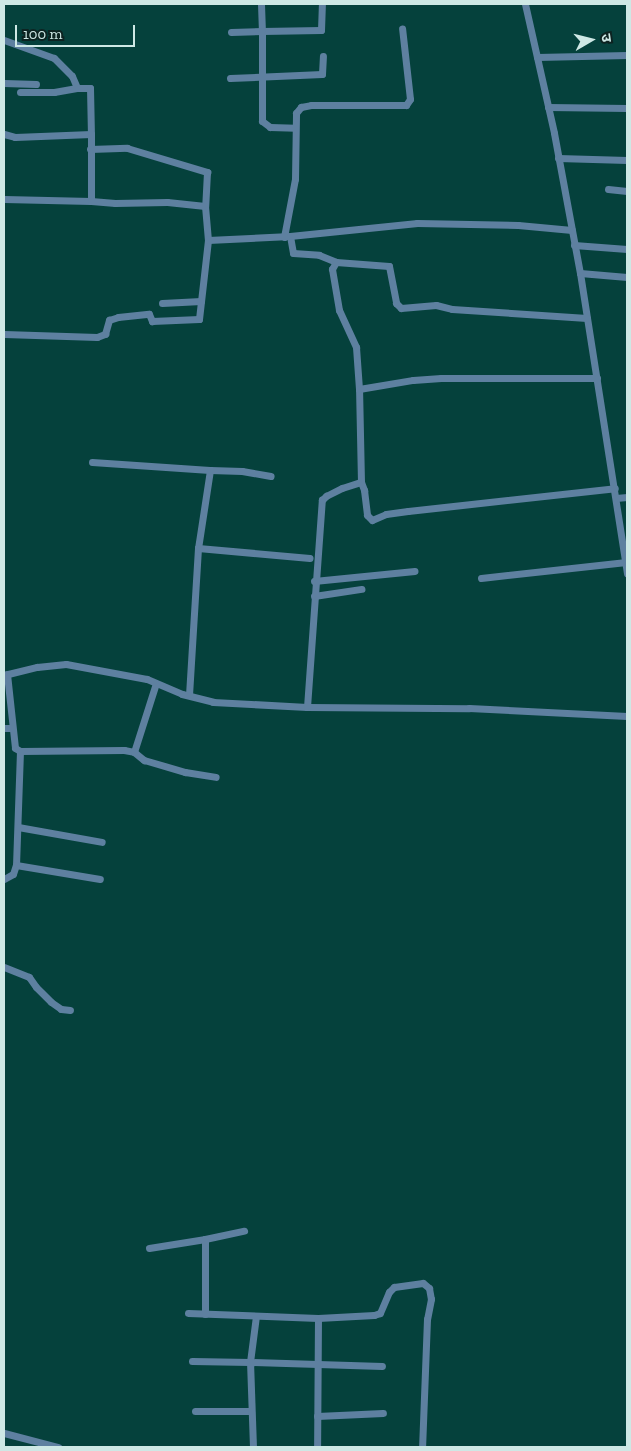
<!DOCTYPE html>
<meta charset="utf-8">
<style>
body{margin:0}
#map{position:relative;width:631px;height:1451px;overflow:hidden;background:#05413c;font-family:"Zilla Slab","Noto Sans Devanagari",serif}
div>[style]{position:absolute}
.minor>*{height:7px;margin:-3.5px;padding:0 3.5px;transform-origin:3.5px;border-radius:3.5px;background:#5e80a0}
span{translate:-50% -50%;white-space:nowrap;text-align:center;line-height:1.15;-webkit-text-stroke:5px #0d2321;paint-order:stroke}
.frame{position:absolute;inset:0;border:5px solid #cee8e5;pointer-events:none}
.north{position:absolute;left:566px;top:15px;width:50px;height:50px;-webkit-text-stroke:4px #0d2321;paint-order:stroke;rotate:82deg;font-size:14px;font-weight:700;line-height:20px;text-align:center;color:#cee8e5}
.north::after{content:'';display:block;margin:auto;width:18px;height:22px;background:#cee8e5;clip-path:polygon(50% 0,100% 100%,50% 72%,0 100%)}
.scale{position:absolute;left:15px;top:25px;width:120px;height:22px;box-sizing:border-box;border:2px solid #cee8e5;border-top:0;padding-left:6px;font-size:15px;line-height:18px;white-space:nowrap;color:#cee8e5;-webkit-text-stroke:4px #0d2321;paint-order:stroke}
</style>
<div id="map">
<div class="minor">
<i style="left:261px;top:4px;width:27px;rotate:88deg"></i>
<i style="left:262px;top:31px;width:59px;rotate:-1deg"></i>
<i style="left:321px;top:30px;width:26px;rotate:-88deg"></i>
<i style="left:525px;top:4px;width:132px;rotate:77.3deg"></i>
<i style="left:554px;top:133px;width:142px;rotate:79.5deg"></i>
<i style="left:580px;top:273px;width:304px;rotate:81.1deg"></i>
<i style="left:231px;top:32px;width:31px;rotate:-2deg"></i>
<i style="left:262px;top:31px;width:90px;rotate:90deg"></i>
<i style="left:262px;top:121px;width:10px;rotate:37deg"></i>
<i style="left:270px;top:127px;width:25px;rotate:2deg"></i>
<i style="left:4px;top:40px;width:53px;rotate:19.8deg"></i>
<i style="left:54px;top:58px;width:25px;rotate:45deg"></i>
<i style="left:72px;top:76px;width:13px;rotate:67deg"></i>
<i style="left:77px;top:88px;width:13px"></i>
<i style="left:90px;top:88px;width:46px;rotate:88.8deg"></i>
<i style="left:537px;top:57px;width:90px;rotate:-1.3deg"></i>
<i style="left:230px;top:78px;width:92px;rotate:-2.5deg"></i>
<i style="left:322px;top:74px;width:18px;rotate:-87deg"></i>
<i style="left:4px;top:83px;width:32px;rotate:2deg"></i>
<i style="left:20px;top:92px;width:34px"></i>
<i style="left:54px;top:92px;width:23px;rotate:-10deg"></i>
<i style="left:548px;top:107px;width:79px;rotate:0.7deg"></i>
<i style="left:4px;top:134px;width:11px;rotate:15deg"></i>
<i style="left:15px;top:137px;width:76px;rotate:-2.3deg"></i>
<i style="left:91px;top:134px;width:67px;rotate:90deg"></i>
<i style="left:91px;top:201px;width:87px;rotate:-178.7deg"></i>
<i style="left:90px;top:149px;width:37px;rotate:-2deg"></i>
<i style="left:127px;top:148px;width:84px;rotate:16.7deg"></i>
<i style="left:207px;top:172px;width:34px;rotate:93deg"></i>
<i style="left:205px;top:206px;width:38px;rotate:-174deg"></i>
<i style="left:167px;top:202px;width:52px;rotate:178.9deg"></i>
<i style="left:115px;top:203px;width:24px;rotate:-175deg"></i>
<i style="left:558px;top:158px;width:69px;rotate:1.7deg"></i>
<i style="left:608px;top:189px;width:19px;rotate:6deg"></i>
<i style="left:205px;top:206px;width:34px;rotate:85deg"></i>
<i style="left:290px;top:236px;width:17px;rotate:80deg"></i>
<i style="left:293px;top:253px;width:26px;rotate:4deg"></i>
<i style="left:319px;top:255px;width:18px;rotate:22deg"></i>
<i style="left:336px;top:262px;width:8px;rotate:120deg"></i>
<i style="left:332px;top:269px;width:42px;rotate:80.3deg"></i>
<i style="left:339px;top:310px;width:41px;rotate:65.3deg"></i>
<i style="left:356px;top:347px;width:42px;rotate:85.9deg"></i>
<i style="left:284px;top:237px;width:59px;rotate:-79.3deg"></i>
<i style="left:295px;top:179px;width:66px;rotate:-89.1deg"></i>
<i style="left:296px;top:113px;width:8px;rotate:-50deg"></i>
<i style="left:301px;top:107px;width:10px;rotate:-11deg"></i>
<i style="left:311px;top:105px;width:95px"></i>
<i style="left:406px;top:105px;width:7px;rotate:-56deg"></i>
<i style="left:410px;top:99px;width:71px;rotate:-96.4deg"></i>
<i style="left:574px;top:245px;width:53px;rotate:4.3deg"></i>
<i style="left:336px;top:262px;width:53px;rotate:4.3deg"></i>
<i style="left:389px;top:266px;width:38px;rotate:79deg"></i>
<i style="left:396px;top:303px;width:7px;rotate:45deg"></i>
<i style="left:401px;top:308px;width:35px;rotate:-5deg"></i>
<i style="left:436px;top:305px;width:16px;rotate:14deg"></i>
<i style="left:452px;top:309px;width:135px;rotate:3.8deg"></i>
<i style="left:580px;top:273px;width:47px;rotate:4.9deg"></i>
<i style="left:162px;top:303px;width:39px;rotate:-3deg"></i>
<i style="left:4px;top:334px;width:93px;rotate:1.8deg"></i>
<i style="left:97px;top:337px;width:9px;rotate:-21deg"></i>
<i style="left:105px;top:334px;width:15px;rotate:-74deg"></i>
<i style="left:109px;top:320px;width:9px;rotate:-18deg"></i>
<i style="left:118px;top:317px;width:31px;rotate:-6deg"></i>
<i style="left:149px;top:314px;width:8px;rotate:67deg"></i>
<i style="left:152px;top:321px;width:47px;rotate:-2.4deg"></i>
<i style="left:199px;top:319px;width:80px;rotate:-83.5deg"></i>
<i style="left:208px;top:240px;width:82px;rotate:-2.8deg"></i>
<i style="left:290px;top:236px;width:128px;rotate:-5.8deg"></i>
<i style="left:417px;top:223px;width:101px;rotate:1.1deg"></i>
<i style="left:518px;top:225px;width:54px;rotate:5.3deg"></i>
<i style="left:92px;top:462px;width:118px;rotate:3.9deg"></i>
<i style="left:210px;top:470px;width:79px;rotate:98.7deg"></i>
<i style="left:198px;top:548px;width:147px;rotate:93.5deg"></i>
<i style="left:210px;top:470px;width:32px;rotate:2deg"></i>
<i style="left:242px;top:471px;width:29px;rotate:10deg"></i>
<i style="left:361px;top:482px;width:9px;rotate:69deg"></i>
<i style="left:364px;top:490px;width:25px;rotate:83deg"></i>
<i style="left:367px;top:515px;width:7px;rotate:45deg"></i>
<i style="left:372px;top:520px;width:15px;rotate:-23deg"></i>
<i style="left:386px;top:514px;width:22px;rotate:-8deg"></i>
<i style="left:408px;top:511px;width:208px;rotate:-6.3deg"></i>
<i style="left:616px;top:498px;width:11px;rotate:-5deg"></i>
<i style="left:198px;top:548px;width:112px;rotate:5.1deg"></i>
<i style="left:481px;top:578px;width:146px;rotate:-6.3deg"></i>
<i style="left:314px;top:581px;width:101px;rotate:-5.7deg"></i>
<i style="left:314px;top:596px;width:48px;rotate:-8.5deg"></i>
<i style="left:7px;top:674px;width:74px;rotate:83.8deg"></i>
<i style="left:15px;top:748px;width:6px;rotate:31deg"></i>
<i style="left:20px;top:751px;width:104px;rotate:-0.6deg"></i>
<i style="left:124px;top:750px;width:10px;rotate:11deg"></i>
<i style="left:134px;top:752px;width:13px;rotate:39deg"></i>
<i style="left:144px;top:760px;width:43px;rotate:16.3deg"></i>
<i style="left:185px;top:772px;width:31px;rotate:9deg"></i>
<i style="left:4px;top:675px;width:34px;rotate:-14deg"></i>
<i style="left:37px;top:667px;width:29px;rotate:-6deg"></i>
<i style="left:66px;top:664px;width:82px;rotate:10.5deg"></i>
<i style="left:147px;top:679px;width:38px;rotate:23deg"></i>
<i style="left:182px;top:694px;width:32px;rotate:14deg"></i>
<i style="left:213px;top:702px;width:94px;rotate:3deg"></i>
<i style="left:307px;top:707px;width:162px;rotate:0.4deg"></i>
<i style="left:469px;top:708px;width:158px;rotate:2.9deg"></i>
<i style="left:307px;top:707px;width:208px;rotate:-85.9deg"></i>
<i style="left:322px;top:500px;width:6px;rotate:-45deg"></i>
<i style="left:326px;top:496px;width:18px;rotate:-27deg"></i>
<i style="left:342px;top:488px;width:20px;rotate:-18deg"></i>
<i style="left:361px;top:482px;width:93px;rotate:-91.2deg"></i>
<i style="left:359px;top:389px;width:55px;rotate:-9.5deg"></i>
<i style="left:413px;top:380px;width:28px;rotate:-4deg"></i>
<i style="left:441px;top:378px;width:156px"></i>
<i style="left:4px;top:728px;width:8px"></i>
<i style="left:20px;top:751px;width:114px;rotate:92deg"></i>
<i style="left:16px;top:865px;width:85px;rotate:9.5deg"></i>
<i style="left:134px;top:752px;width:72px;rotate:-72.3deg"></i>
<i style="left:18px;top:827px;width:85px;rotate:10.1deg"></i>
<i style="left:4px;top:879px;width:10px;rotate:-29deg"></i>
<i style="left:13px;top:874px;width:9px;rotate:-72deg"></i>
<i style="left:4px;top:967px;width:27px;rotate:22deg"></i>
<i style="left:29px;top:977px;width:12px;rotate:55deg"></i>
<i style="left:36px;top:987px;width:21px;rotate:45deg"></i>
<i style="left:51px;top:1002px;width:12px;rotate:35deg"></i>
<i style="left:61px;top:1009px;width:9px;rotate:6deg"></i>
<i style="left:205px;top:1239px;width:40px;rotate:-12deg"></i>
<i style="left:149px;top:1248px;width:57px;rotate:-9.1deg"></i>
<i style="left:205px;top:1239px;width:75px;rotate:90deg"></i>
<i style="left:188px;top:1313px;width:130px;rotate:2.2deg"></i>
<i style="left:318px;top:1318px;width:129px;rotate:90.4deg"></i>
<i style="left:318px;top:1318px;width:56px;rotate:-3.1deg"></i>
<i style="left:374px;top:1315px;width:6px;rotate:-18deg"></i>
<i style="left:380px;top:1313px;width:23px;rotate:-67deg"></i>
<i style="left:389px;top:1292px;width:7px;rotate:-45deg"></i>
<i style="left:394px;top:1287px;width:29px;rotate:-8deg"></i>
<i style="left:423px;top:1283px;width:8px;rotate:40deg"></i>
<i style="left:429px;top:1288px;width:11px;rotate:80deg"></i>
<i style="left:431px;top:1299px;width:20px;rotate:101deg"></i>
<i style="left:427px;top:1319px;width:128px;rotate:92.2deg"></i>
<i style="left:192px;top:1361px;width:58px;rotate:1deg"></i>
<i style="left:250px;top:1362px;width:46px;rotate:-82.6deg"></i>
<i style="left:195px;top:1411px;width:56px"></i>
<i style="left:317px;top:1416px;width:66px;rotate:-2.6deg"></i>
<i style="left:4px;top:1433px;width:56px;rotate:14.5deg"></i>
<i style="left:253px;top:1447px;width:85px;rotate:-92deg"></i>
<i style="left:250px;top:1362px;width:132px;rotate:1.7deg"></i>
</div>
<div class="frame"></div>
<div class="north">उ</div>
<div class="scale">100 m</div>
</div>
